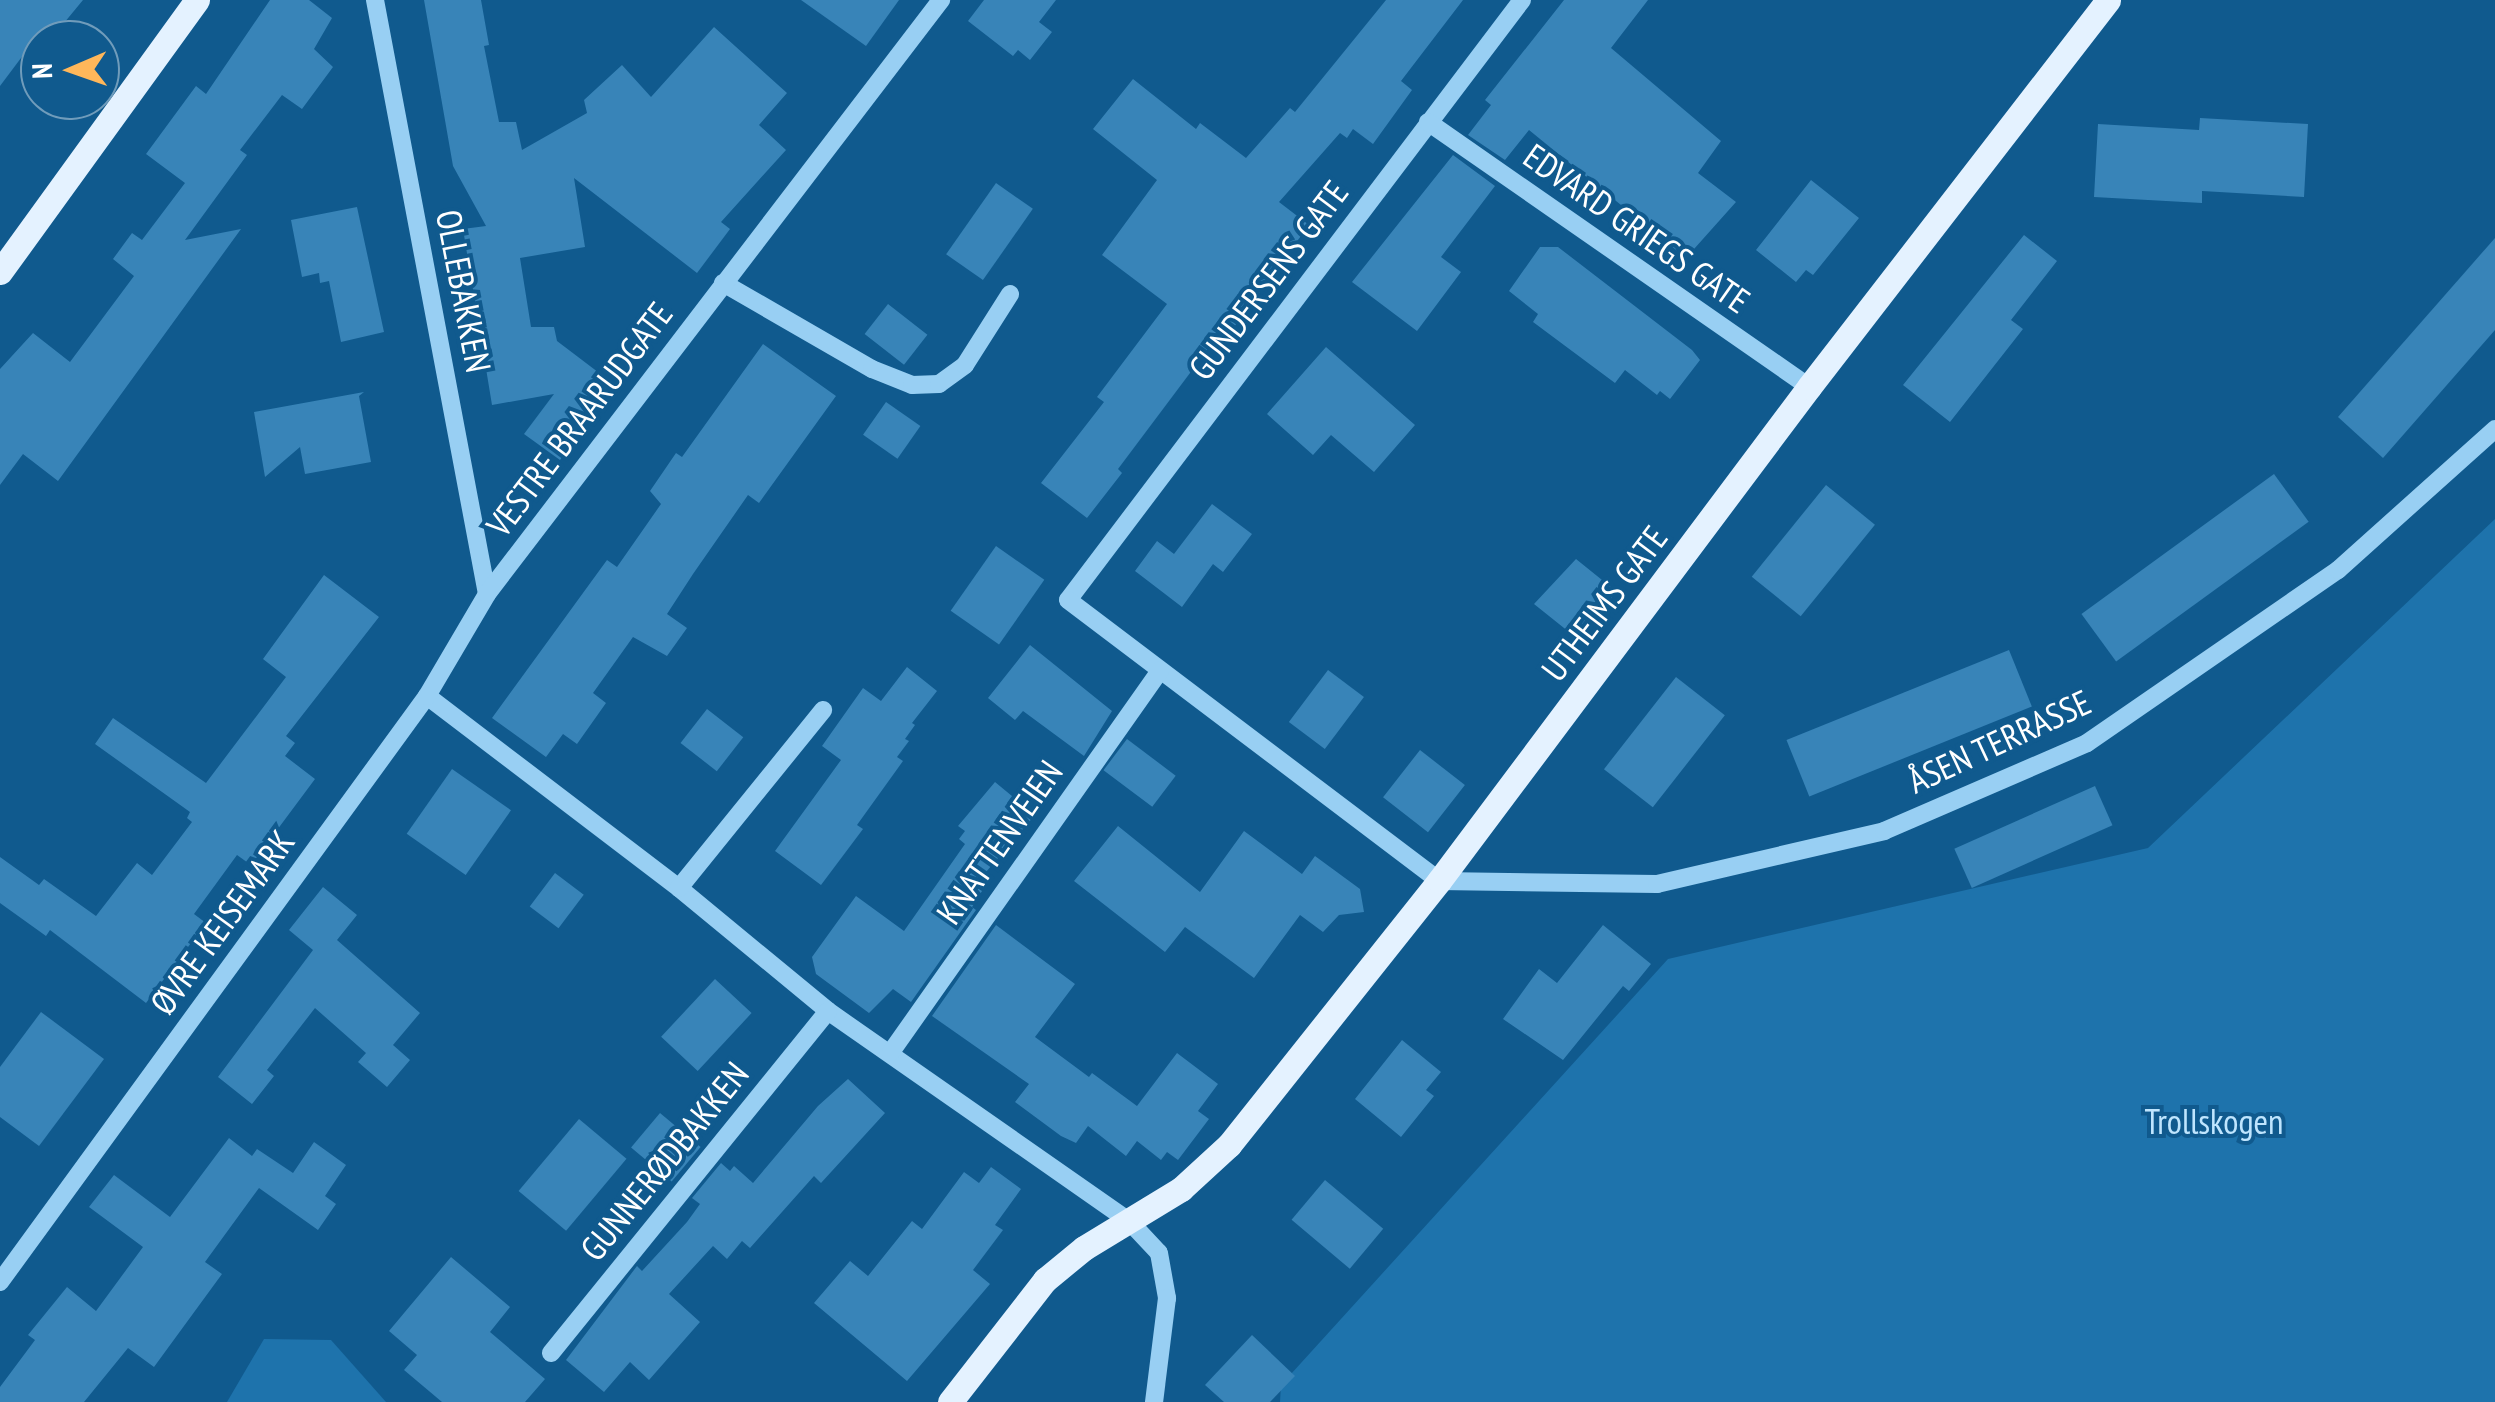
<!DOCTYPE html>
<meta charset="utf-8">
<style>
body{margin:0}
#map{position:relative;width:2495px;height:1402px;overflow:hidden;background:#105a8e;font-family:"PT Sans Narrow",sans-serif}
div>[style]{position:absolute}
.green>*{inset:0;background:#1e73ac}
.building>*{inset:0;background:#3884b8;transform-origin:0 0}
.minor>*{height:18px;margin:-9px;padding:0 9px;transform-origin:9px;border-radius:9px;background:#98cff3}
.major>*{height:25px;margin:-12.5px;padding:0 12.5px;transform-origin:12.5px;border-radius:12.5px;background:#e4f2ff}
span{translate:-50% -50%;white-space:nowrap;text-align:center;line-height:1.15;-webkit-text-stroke:8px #105a8e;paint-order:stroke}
.street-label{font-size:35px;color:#fff}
.park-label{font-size:35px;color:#bfe5fe}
.north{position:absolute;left:20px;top:20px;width:100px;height:100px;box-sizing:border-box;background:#105a8e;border:2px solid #709cbb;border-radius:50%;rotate:268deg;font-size:28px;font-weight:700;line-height:40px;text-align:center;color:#fff}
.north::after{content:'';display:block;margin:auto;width:35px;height:45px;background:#ffb75a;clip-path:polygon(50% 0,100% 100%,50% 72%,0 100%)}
</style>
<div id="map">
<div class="green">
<i style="clip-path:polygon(2495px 519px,2495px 1402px,1280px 1402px,1281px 1385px,1668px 959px,2148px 848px)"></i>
<i style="clip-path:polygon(264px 1339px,331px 1340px,386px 1402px,227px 1402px)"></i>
</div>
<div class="building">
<i style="clip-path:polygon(0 0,83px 0,50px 40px,40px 40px,36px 57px,27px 50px,0 86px)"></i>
<i style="clip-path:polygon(270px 0,309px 0,332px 18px,314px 49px,333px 67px,302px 109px,282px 95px,240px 150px,247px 155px,185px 240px,241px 229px,58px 481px,23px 454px,0 485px,0 369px,33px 333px,70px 362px,134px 276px,113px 259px,132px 233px,142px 240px,185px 183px,146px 154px,196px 86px,206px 94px)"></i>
<i style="clip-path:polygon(424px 0,481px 0,489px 45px,484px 46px,499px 122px,516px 122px,522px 150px,587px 113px,584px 100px,622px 65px,651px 97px,714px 27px,787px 93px,759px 125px,786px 150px,721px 222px,730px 229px,697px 273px,574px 178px,585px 247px,520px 258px,531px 327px,554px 327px,557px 341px,615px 385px,560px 460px,524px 434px,554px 394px,492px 405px,463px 229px,486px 226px,453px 166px)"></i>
<i style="clip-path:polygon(801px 0,899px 0,866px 46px)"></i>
<i style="clip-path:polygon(984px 0,1056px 0,1039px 22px,1052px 32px,1030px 60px,1018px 50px,1013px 56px,968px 21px)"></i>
<i style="clip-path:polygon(1386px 0,1463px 0,1401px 81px,1412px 90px,1373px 144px,1353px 129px,1347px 138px,1340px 133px,1279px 202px,1309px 225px,1226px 338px,1220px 333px,1118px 469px,1122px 473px,1087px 518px,1041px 483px,1104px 402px,1097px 397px,1167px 304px,1102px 255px,1157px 180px,1093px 129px,1133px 79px,1196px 129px,1200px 123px,1246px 158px,1290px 108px,1295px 112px)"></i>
<i style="clip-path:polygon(1564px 0,1648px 0,1611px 48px,1721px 141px,1698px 173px,1736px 202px,1686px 258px,1529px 130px,1505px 160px,1468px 135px,1491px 105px,1485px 100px)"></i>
<i style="clip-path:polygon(2200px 118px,2308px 124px,2304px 197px,2202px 191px,2202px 203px,2094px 197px,2098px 124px,2199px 130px)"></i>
<i style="clip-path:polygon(1453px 155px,1495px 186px,1441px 257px,1461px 272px,1417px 331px,1352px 282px)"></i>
<i style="clip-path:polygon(1811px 180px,1859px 218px,1813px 275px,1806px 270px,1796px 282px,1756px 250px)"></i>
<i style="left:996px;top:183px;width:45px;height:87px;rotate:35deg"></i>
<i style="clip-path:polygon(357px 207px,384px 332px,341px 342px,329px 281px,320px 283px,319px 273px,302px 277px,291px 220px)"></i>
<i style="clip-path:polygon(2024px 235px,2057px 261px,2011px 320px,2023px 329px,1950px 422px,1903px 385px)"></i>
<i style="clip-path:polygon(2495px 238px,2495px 330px,2383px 458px,2338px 417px)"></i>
<i style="clip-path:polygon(1540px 247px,1558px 247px,1692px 350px,1700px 360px,1670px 399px,1660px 391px,1657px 395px,1625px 370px,1615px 383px,1533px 322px,1538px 314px,1509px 291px)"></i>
<i style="left:888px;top:304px;width:50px;height:38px;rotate:38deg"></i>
<i style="clip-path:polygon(763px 344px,836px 396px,759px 503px,748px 495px,693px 574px,667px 614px,687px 628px,667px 656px,633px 637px,593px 693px,606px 703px,577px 744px,563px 734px,546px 757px,492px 718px,607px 560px,617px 567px,661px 504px,650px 491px,676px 453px,682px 457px)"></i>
<i style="clip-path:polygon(1326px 347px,1415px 425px,1374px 472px,1331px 435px,1313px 455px,1267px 414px)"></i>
<i style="clip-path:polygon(364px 392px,359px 396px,371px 462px,305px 474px,300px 447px,265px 477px,254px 412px)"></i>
<i style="left:886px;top:402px;width:42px;height:40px;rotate:35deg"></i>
<i style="left:2274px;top:474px;width:59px;height:238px;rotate:54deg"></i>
<i style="left:1826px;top:485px;width:63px;height:118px;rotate:39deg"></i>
<i style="clip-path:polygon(1212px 504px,1252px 534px,1223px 572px,1213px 564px,1182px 607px,1135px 571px,1157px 541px,1174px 554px)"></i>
<i style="left:996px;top:546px;width:59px;height:79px;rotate:35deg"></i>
<i style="clip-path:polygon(1576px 559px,1612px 588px,1609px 592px,1613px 596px,1582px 636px,1577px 633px,1574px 636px,1534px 604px)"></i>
<i style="clip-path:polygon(324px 575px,379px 617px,286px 736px,295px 743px,285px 756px,315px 779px,251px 865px,237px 855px,194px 914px,206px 923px,146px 1003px,50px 930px,46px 936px,0 903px,0 857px,39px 885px,44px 879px,96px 916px,137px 863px,152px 875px,192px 822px,187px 818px,190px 812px,95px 744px,113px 718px,206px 783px,286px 677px,263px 659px)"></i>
<i style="clip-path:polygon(1030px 645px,1112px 711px,1084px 756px,1023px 711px,1015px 720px,988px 698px)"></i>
<i style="left:2009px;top:650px;width:61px;height:240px;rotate:68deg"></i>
<i style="clip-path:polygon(907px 667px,937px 691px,912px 723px,915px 725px,905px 739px,909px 741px,897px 757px,903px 761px,857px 825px,863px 829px,821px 885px,775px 851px,841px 760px,822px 746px,863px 688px,881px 701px)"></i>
<i style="left:1328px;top:670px;width:45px;height:65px;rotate:37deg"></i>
<i style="left:1676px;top:677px;width:62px;height:117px;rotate:38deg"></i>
<i style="left:707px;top:709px;width:46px;height:43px;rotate:38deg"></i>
<i style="left:1127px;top:739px;width:61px;height:39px;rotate:37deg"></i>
<i style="left:1420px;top:750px;width:57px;height:60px;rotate:38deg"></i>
<i style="left:452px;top:769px;width:72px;height:79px;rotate:35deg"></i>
<i style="clip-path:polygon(995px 782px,1035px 815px,974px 886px,982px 891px,972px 907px,976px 910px,911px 1002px,893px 989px,869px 1013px,816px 974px,812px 957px,856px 896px,904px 931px,965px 844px,959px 839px,965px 831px,958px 826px)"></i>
<i style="left:2095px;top:786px;width:43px;height:154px;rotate:66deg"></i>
<i style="clip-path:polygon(1118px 826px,1200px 892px,1244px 831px,1302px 874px,1315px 856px,1360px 889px,1364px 912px,1339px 915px,1323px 932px,1300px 915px,1254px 978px,1185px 927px,1165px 952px,1074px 881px)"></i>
<i style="left:555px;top:873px;width:36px;height:42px;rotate:37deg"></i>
<i style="clip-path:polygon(323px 887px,357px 915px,337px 940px,420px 1013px,393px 1045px,410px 1060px,387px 1087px,358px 1062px,366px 1053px,315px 1008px,267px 1070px,274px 1076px,252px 1104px,218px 1077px,313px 950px,289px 930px)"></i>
<i style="clip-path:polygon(996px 925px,1075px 984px,1035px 1037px,1089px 1077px,1092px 1073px,1137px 1106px,1177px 1053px,1218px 1084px,1198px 1111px,1209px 1119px,1178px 1160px,1167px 1152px,1161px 1160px,1137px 1141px,1126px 1156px,1088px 1126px,1076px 1143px,1061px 1136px,1015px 1102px,1029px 1084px,932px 1016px)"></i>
<i style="clip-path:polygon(1603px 925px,1651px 964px,1629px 991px,1623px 986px,1563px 1060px,1503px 1019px,1539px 969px,1557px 983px)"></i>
<i style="left:715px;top:979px;width:50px;height:79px;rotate:43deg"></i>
<i style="clip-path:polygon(41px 1012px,104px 1059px,39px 1146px,0 1117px,0 1067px)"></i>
<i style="clip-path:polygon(1402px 1040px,1441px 1072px,1426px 1090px,1434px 1096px,1401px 1137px,1355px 1099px)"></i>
<i style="clip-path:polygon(848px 1079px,885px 1113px,821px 1183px,814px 1176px,750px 1248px,742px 1241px,727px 1259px,713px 1246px,669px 1294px,700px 1322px,649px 1380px,630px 1362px,604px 1392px,566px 1360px,637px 1266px,642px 1271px,687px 1222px,700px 1204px,692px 1198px,721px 1163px,730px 1171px,734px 1166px,753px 1183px,818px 1106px)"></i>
<i style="left:660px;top:1113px;width:53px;height:45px;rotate:40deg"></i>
<i style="left:579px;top:1119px;width:62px;height:94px;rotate:40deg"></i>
<i style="clip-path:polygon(229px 1138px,252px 1156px,257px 1149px,293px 1173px,314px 1142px,346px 1165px,325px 1196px,336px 1204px,318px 1230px,259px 1188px,205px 1262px,222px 1274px,154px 1367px,128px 1348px,84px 1402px,0 1402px,0 1387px,35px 1340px,28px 1335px,67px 1287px,96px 1311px,143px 1247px,89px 1207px,114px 1175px,170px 1217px)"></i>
<i style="clip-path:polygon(991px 1167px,1021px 1189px,995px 1225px,1003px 1230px,973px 1270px,990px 1284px,907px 1381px,814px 1303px,850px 1261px,868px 1276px,912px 1221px,922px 1229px,964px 1172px,979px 1183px)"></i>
<i style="left:1325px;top:1180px;width:76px;height:52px;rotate:40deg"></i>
<i style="clip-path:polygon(451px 1257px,510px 1307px,490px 1332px,545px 1379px,525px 1402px,442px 1402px,404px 1370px,417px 1355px,389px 1331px)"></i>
<i style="clip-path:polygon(1252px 1335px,1295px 1376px,1270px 1402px,1224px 1402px,1205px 1385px)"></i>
</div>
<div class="minor">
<i style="left:375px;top:0;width:604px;rotate:79.32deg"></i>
<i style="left:1522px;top:0;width:752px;rotate:127.11deg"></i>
<i style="left:1068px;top:600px;width:465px;rotate:37.1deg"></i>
<i style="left:1439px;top:881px;width:218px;rotate:0.8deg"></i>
<i style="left:1657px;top:884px;width:233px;rotate:-13.1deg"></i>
<i style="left:1884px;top:831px;width:221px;rotate:-23.4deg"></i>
<i style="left:2087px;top:743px;width:305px;rotate:-34.6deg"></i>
<i style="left:2338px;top:570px;width:211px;rotate:-41.9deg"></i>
<i style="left:1428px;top:122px;width:464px;rotate:34.8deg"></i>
<i style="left:723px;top:283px;width:172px;rotate:30deg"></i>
<i style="left:872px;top:369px;width:43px;rotate:21.8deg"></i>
<i style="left:912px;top:385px;width:27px;rotate:-2deg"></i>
<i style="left:939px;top:384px;width:32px;rotate:-36deg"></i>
<i style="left:965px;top:365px;width:84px;rotate:-57.6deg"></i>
<i style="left:427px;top:696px;width:317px;rotate:37.3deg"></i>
<i style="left:679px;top:888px;width:193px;rotate:39.5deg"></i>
<i style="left:828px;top:1011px;width:368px;rotate:34.9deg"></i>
<i style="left:1130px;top:1222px;width:42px;rotate:46.9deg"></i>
<i style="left:1159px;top:1253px;width:46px;rotate:79.9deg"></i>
<i style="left:1167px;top:1298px;width:105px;rotate:97.1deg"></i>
<i style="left:679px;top:888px;width:229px;rotate:-51deg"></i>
<i style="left:891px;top:1052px;width:467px;rotate:-54.8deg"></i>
<i style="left:0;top:1282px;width:725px;rotate:-53.92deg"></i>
<i style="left:427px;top:696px;width:118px;rotate:-59.5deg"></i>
<i style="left:487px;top:594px;width:748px;rotate:-52.61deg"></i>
<i style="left:551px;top:1353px;width:440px;rotate:-51deg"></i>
</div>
<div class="major">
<i style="left:0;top:272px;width:336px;rotate:-54.1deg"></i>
<i style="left:950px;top:1402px;width:155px;rotate:-52.1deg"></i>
<i style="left:1045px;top:1280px;width:50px;rotate:-39.4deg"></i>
<i style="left:1084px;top:1248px;width:114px;rotate:-31.3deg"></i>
<i style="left:1181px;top:1189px;width:65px;rotate:-42.5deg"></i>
<i style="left:1229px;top:1145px;width:337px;rotate:-51.5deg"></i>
<i style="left:1439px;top:881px;width:617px;rotate:-53.17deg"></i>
<i style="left:1809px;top:387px;width:489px;rotate:-52.3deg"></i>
</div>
<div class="street-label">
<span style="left:1637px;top:228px;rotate:35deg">EDVARD GRIEGS GATE</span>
<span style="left:1268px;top:280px;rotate:-53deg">GUNDERSENS GATE</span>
<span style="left:464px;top:291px;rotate:79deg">OLLEBAKKEN</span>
<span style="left:579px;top:419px;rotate:-53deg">VESTRE BRAARUDGATE</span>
<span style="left:1604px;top:603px;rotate:-53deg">UTHEIMS GATE</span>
<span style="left:1999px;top:741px;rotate:-25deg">ÅSEN TERRASSE</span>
<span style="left:999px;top:842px;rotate:-55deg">KNATTENVEIEN</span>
<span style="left:222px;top:922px;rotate:-54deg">ØVRE KEISEMARK</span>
<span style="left:664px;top:1161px;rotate:-51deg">GUNNERØDBAKKEN</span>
</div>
<div class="park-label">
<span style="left:2214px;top:1121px">Trollskogen</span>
</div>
<div class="north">N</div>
</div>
